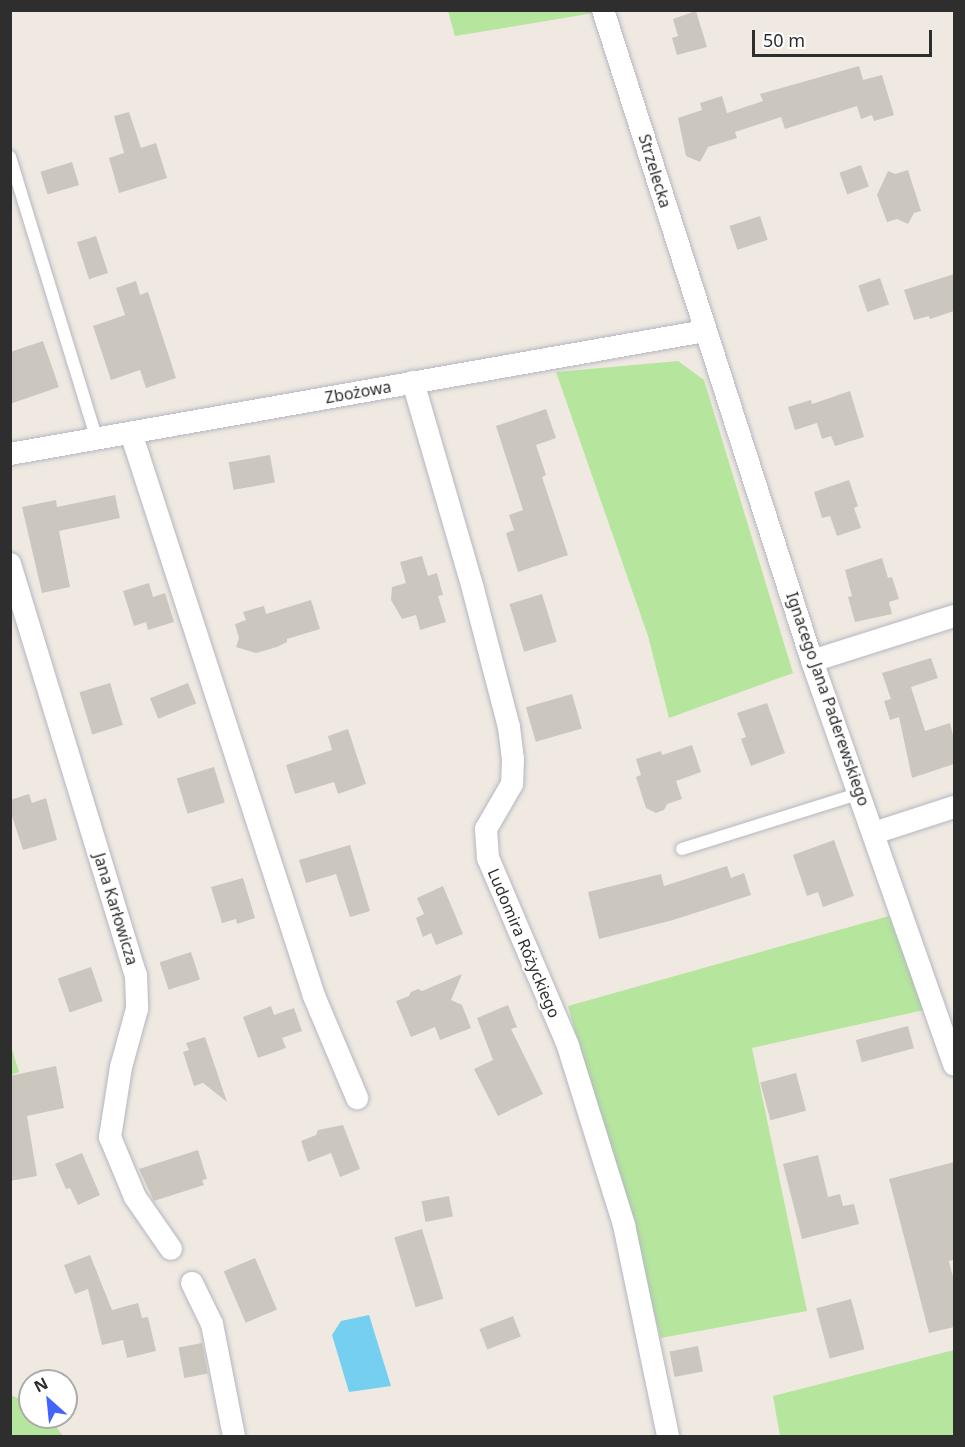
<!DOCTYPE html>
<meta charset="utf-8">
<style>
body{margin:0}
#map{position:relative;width:965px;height:1447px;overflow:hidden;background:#efe9e1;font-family:"Noto Sans",sans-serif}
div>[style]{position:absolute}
.green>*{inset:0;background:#b6e59e}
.water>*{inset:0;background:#75cff0}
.building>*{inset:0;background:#cbc7bf;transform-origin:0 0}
.roads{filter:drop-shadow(0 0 2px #b4b7c1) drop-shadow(0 0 2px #b4b7c1)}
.service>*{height:12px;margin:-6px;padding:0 6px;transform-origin:6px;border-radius:6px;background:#fff}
.minor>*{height:22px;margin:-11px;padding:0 11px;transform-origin:11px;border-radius:11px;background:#fff}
span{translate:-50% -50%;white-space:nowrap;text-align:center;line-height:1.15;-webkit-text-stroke:4.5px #fff;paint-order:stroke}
.street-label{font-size:16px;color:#2e2e2e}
.frame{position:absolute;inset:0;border:12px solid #2e2e2e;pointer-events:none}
.north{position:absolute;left:18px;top:1369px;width:60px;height:60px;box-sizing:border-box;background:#fff;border:2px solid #ababab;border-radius:50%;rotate:333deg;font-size:16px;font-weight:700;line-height:24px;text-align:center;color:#2e2e2e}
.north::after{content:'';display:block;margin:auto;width:21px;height:27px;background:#4264fb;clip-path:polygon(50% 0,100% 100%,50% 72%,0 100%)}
.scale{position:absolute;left:752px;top:30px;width:180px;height:27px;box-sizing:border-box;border:3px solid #2e2e2e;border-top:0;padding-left:8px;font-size:18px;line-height:21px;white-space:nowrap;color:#2e2e2e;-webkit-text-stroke:4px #fff;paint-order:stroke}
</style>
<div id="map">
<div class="green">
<i style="clip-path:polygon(593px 10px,594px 13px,455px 36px,448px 11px)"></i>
<i style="clip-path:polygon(678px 361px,704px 380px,793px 673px,669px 718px,648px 636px,556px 372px)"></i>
<i style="clip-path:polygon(889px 916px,924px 1010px,752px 1048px,807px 1311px,661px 1338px,568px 1006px)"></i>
<i style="clip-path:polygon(10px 1043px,19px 1072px,11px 1075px,10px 1075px)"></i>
<i style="clip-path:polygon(954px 1350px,954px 1436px,780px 1436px,773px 1396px)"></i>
<i style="clip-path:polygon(11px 1395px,30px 1404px,30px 1417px,49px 1417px,63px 1436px,11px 1436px)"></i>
</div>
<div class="water">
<i style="clip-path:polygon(369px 1315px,391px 1386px,349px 1392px,332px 1335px,341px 1321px)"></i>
</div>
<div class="building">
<i style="clip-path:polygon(696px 11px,707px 47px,677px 55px,672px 38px,678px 36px,673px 19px)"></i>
<i style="clip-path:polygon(859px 66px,863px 80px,882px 75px,894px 115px,874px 121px,872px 115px,861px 119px,857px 106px,785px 129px,781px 117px,735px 132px,737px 138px,708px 147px,700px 162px,686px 156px,678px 118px,702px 110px,700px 103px,722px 96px,727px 113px,763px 101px,760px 94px)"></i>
<i style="clip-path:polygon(129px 112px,141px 148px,156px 143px,167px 178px,119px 193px,109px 158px,124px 153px,114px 116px)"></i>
<i style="left:72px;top:162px;width:24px;height:33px;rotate:73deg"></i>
<i style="left:861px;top:165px;width:23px;height:23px;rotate:70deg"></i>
<i style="clip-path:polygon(908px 170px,921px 211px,914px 213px,908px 224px,897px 219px,887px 222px,877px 195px,888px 171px,895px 174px)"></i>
<i style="left:760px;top:216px;width:25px;height:32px;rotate:72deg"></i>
<i style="left:96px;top:236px;width:39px;height:20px;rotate:72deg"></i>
<i style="clip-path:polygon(954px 274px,954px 311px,930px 319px,929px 316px,914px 320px,904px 290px)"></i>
<i style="left:880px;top:278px;width:28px;height:23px;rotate:71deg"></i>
<i style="clip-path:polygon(136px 281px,140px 295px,148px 292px,176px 378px,146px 388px,140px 370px,111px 380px,93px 326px,125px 315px,116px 288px)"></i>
<i style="clip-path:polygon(43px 341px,59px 387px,10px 404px,10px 352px)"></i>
<i style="clip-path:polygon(850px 391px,864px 437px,835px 446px,831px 436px,822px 439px,817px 423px,795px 430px,788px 407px,811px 400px,812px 404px)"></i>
<i style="clip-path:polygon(546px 409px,556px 438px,536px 445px,546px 475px,542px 477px,568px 555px,518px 572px,506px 533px,514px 530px,509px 515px,523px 510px,496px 426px)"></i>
<i style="left:270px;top:455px;width:28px;height:42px;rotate:80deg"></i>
<i style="clip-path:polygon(849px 480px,858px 506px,854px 508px,861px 528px,837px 536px,830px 516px,822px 518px,814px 492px)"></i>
<i style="clip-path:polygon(115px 495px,120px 518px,59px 531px,70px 587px,42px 593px,22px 507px,56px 500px,57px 507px)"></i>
<i style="clip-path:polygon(422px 556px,428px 576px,437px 573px,443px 595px,438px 596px,446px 622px,420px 630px,416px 615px,402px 619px,391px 600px,392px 587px,406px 583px,400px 562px)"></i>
<i style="clip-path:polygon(882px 558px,888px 578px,892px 577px,899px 599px,889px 602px,892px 614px,855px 622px,848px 597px,852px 596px,845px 570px)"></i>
<i style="clip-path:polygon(149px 583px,153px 597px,165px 593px,174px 622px,148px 630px,146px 622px,134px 626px,123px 591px)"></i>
<i style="left:542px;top:594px;width:50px;height:34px;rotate:73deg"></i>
<i style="clip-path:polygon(311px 600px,320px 629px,287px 639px,287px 642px,277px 647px,256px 653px,236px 647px,239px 638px,235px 624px,246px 620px,243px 612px,264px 606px,266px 614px)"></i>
<i style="clip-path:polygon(931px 658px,938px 678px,911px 687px,925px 731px,950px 723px,954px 739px,954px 764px,912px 778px,899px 717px,890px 720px,884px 701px,891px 699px,882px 673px)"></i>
<i style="left:110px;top:683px;width:44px;height:32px;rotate:73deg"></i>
<i style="left:188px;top:683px;width:22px;height:41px;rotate:68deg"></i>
<i style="left:572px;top:694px;width:36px;height:48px;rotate:74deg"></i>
<i style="clip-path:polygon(767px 703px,785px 753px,751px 766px,741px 739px,746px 737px,737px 713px)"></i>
<i style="clip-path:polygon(348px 729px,366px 784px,338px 794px,334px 782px,295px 794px,286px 765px,332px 750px,328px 736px)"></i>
<i style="clip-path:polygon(692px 745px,701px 772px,676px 781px,682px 799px,667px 804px,664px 810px,656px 813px,646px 808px,636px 777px,641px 775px,636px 759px,661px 751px,662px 755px)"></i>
<i style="left:214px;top:767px;width:37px;height:39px;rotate:73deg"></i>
<i style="clip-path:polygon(29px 794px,32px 803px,46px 798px,57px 840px,23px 850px,10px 810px,10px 800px)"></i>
<i style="clip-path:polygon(834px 840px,854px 896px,823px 907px,818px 892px,807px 896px,793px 855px)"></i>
<i style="clip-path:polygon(350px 845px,370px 911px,350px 917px,336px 874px,306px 883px,299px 860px)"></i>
<i style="clip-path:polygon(727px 866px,731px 878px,744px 873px,751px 895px,673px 920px,599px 939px,588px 892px,661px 874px,664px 886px)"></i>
<i style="clip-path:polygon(243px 878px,255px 918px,237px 924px,236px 919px,222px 923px,211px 887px)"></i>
<i style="clip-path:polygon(443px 886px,463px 934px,436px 945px,431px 933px,423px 937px,416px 918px,424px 914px,417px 898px)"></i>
<i style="left:191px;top:952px;width:29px;height:33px;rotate:72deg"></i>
<i style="left:91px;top:967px;width:36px;height:35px;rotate:71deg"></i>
<i style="clip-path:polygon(462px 974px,451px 1000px,462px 1005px,471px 1028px,440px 1040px,435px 1027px,411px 1037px,396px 1001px,409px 996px,411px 992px,418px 989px,422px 991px)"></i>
<i style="clip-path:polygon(508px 1005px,517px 1027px,511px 1029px,543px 1094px,498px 1116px,474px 1069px,493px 1060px,477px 1018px)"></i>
<i style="clip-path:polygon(271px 1006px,274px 1015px,294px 1008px,302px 1031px,282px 1038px,286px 1048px,258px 1058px,243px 1017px)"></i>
<i style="left:908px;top:1026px;width:23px;height:54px;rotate:75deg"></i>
<i style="clip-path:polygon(205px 1037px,227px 1102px,203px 1083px,194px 1086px,183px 1052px,189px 1050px,186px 1043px)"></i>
<i style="clip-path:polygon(56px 1066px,64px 1108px,27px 1116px,37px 1176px,10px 1181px,10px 1076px)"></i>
<i style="left:796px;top:1073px;width:39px;height:37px;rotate:75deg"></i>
<i style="clip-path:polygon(343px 1125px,360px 1169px,340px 1177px,331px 1153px,308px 1162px,301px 1141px,316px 1135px,318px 1130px)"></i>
<i style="clip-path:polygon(198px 1150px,207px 1179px,202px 1180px,204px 1185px,154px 1201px,139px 1169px)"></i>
<i style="clip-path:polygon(82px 1153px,100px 1195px,78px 1205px,70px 1188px,66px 1189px,55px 1164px)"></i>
<i style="clip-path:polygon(818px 1155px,828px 1197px,840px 1194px,843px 1206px,854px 1204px,859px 1224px,802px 1239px,783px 1164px)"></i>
<i style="clip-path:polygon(954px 1162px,954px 1260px,949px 1261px,954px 1281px,954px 1327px,929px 1333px,889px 1179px)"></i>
<i style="left:449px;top:1196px;width:21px;height:28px;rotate:79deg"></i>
<i style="left:422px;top:1229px;width:73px;height:29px;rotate:73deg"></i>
<i style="clip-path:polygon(90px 1255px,112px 1310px,138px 1303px,142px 1318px,148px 1317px,156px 1351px,127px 1358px,123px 1340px,102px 1345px,88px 1289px,75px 1294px,64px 1265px)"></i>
<i style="left:255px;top:1258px;width:56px;height:34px;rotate:67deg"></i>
<i style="left:851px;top:1299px;width:52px;height:36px;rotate:75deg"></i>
<i style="left:513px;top:1316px;width:22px;height:36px;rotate:69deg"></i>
<i style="left:202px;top:1343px;width:31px;height:24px;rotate:79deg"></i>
<i style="left:698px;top:1346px;width:26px;height:29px;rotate:79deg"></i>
</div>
<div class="roads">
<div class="service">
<i style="left:10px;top:157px;width:295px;rotate:72.9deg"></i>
<i style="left:682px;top:849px;width:188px;rotate:-17.4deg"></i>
</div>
<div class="minor">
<i style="left:603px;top:10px;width:684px;rotate:72.2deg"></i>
<i style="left:812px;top:661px;width:428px;rotate:70.6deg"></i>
<i style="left:413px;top:382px;width:216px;rotate:73.8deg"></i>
<i style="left:473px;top:589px;width:143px;rotate:75.4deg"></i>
<i style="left:509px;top:727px;width:32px;rotate:83deg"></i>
<i style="left:513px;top:759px;width:25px;rotate:92deg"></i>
<i style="left:512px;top:784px;width:52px;rotate:120deg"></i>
<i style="left:486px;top:829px;width:29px;rotate:86deg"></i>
<i style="left:488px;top:858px;width:204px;rotate:66.9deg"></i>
<i style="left:568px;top:1046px;width:188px;rotate:72.6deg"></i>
<i style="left:624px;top:1225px;width:216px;rotate:78.2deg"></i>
<i style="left:131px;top:433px;width:592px;rotate:71.99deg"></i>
<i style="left:314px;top:996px;width:111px;rotate:67.1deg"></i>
<i style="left:10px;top:454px;width:706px;rotate:-10.04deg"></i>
<i style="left:10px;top:564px;width:430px;rotate:73deg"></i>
<i style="left:136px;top:975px;width:34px;rotate:88deg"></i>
<i style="left:137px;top:1009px;width:60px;rotate:105.4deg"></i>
<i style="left:121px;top:1067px;width:71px;rotate:98.9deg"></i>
<i style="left:110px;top:1137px;width:65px;rotate:67.4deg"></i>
<i style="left:135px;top:1197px;width:63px;rotate:55.3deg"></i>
<i style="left:812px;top:661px;width:149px;rotate:-17.6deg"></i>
<i style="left:874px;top:833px;width:84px;rotate:-18deg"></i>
<i style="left:192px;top:1283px;width:46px;rotate:64deg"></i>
<i style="left:212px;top:1324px;width:114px;rotate:78.9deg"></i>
</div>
</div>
<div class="street-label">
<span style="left:655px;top:171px;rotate:73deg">Strzelecka</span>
<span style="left:358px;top:392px;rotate:-10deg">Zbożowa</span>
<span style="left:828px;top:699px;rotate:71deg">Ignacego Jana Paderewskiego</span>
<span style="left:116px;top:909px;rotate:73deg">Jana Karłowicza</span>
<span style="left:524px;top:943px;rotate:67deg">Ludomira Różyckiego</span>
</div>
<div class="frame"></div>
<div class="north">N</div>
<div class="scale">50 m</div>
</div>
